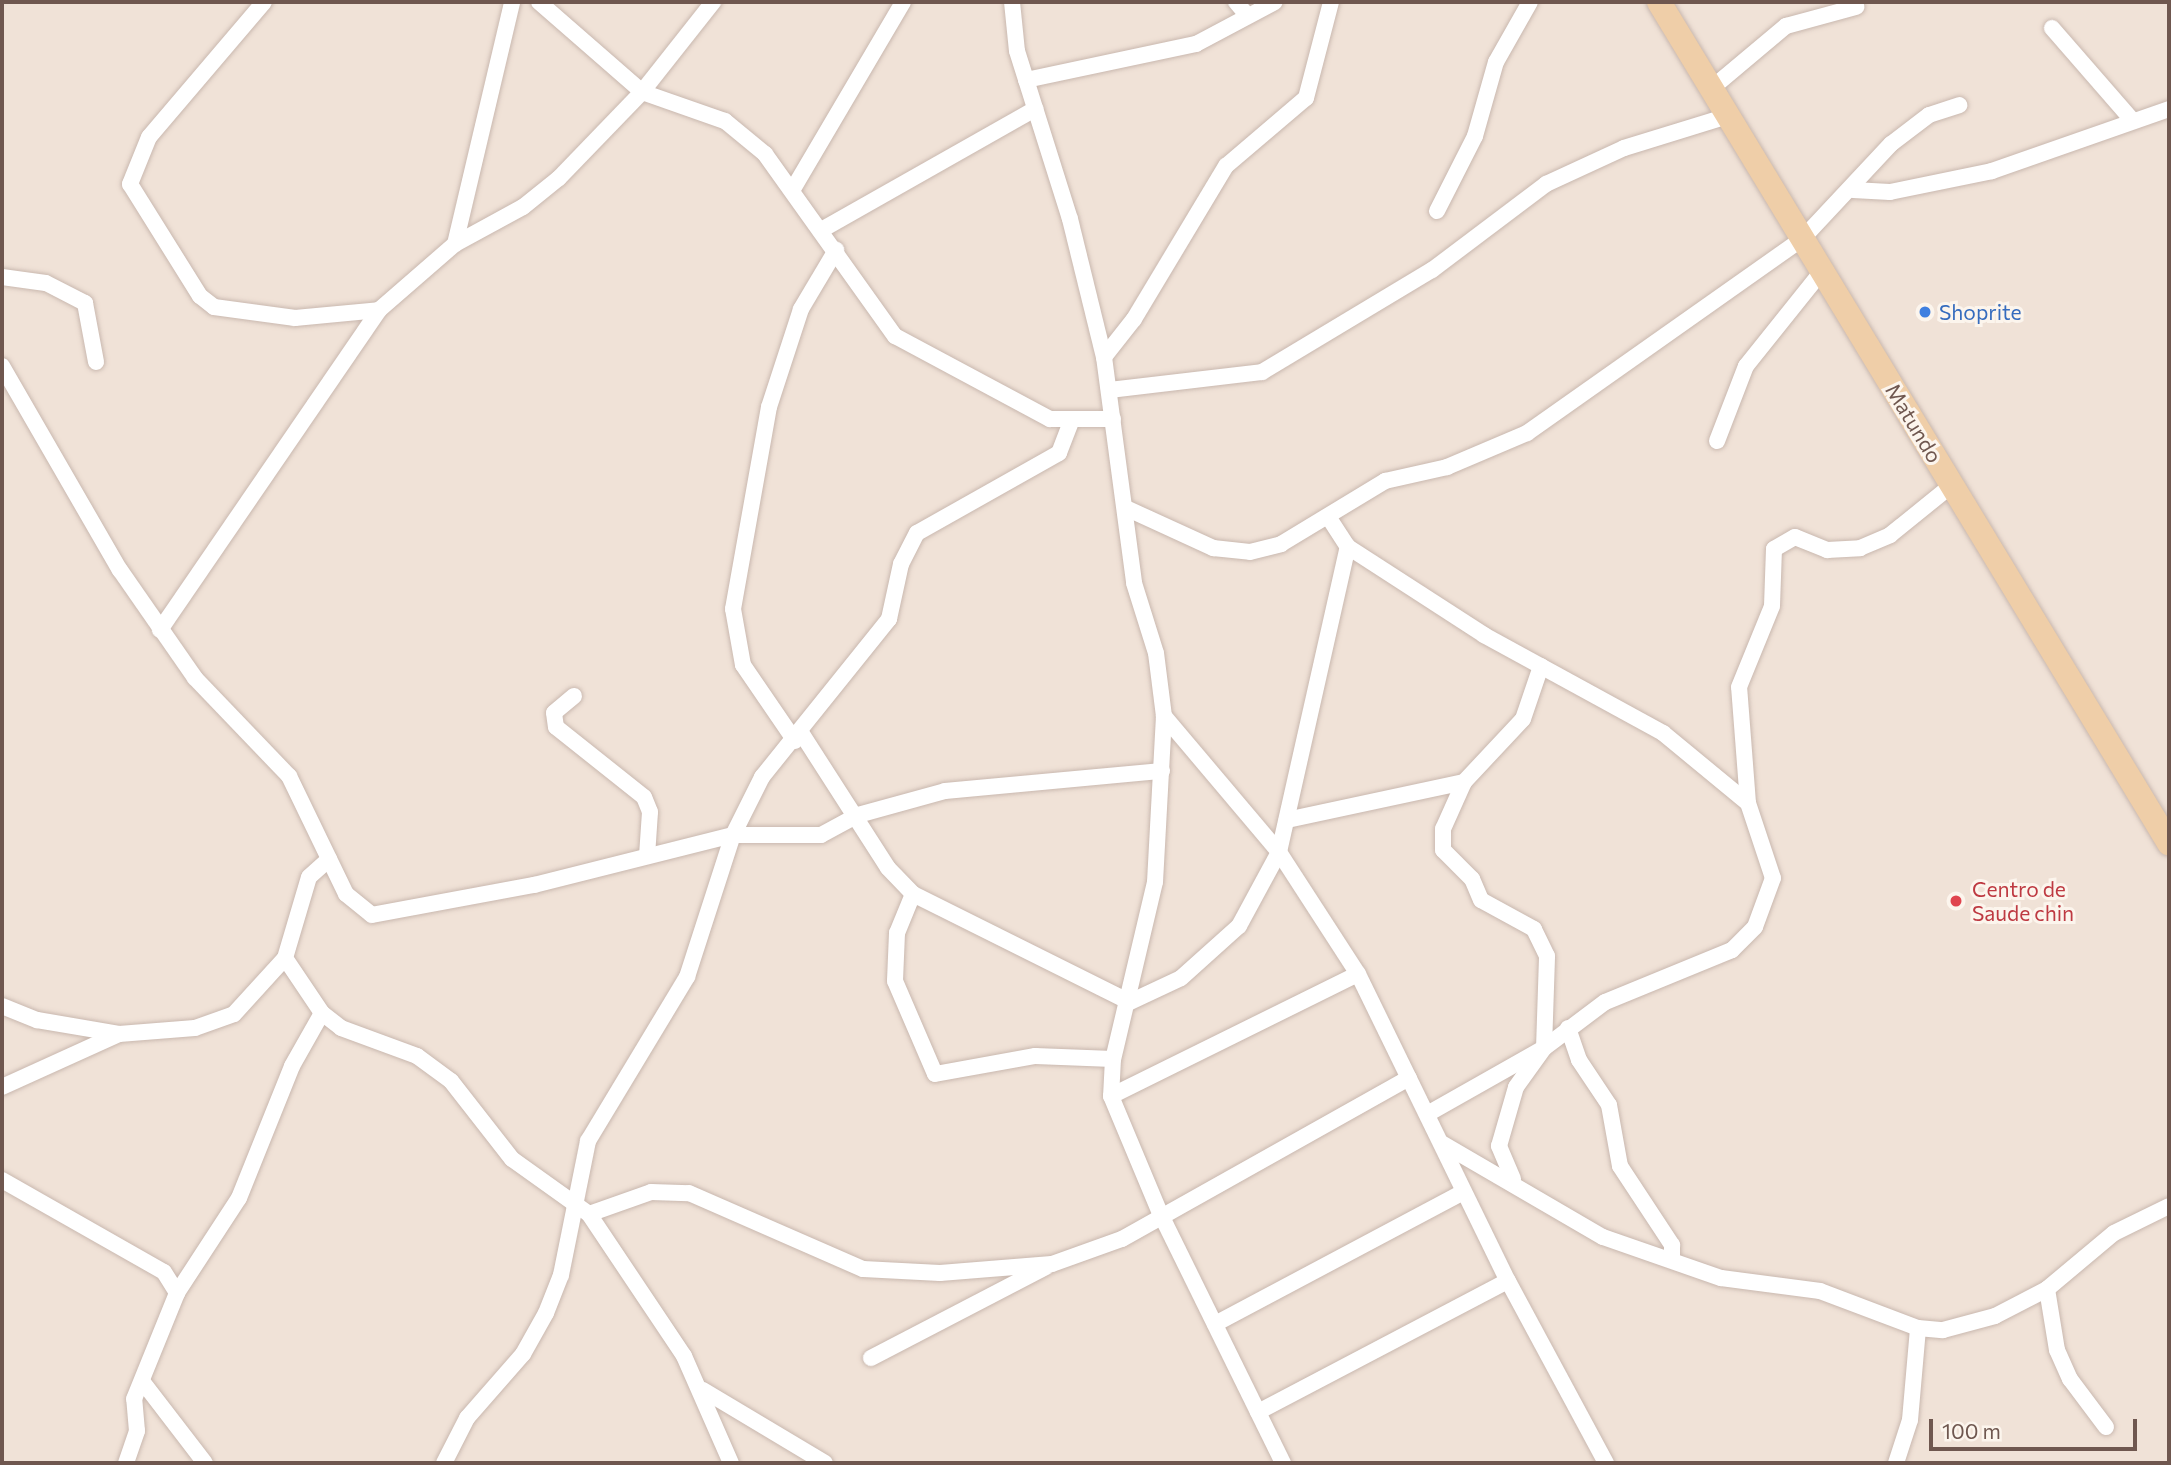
<!DOCTYPE html>
<style>
body{margin:0}
#map{position:relative;width:2171px;height:1465px;overflow:hidden;background:#f9f0e7;font-family:Commissioner,sans-serif}
div>[style]{position:absolute}
.residential>*{inset:0;background:#f0e2d7;transform-origin:0 0}
.roads{filter:drop-shadow(0 0 2px #c9b8af) drop-shadow(0 0 2px #c9b8af)}
.minor>*{height:16px;margin:-8px;padding:0 8px;transform-origin:8px;border-radius:8px;background:#fff}
.primary>*{height:24px;margin:-12px;padding:0 12px;transform-origin:12px;border-radius:12px;background:#efcea8}
.dots>*{width:19px;height:19px;translate:-50% -50%;box-sizing:border-box;border:4px solid #fcf5ed;border-radius:50%}
span{translate:-50% -50%;white-space:nowrap;text-align:center;line-height:1.15;-webkit-text-stroke:6px #fcf5ed;paint-order:stroke}
.shop-label{font-size:21px;color:#366cbe}
.left{translate:0 -50%;text-align:left}
.street-label{font-size:21px;color:#6f574f}
.health-label{font-size:21px;color:#be3a42}
.frame{position:absolute;inset:0;border:4px solid #6f574f;pointer-events:none}
.scale{position:absolute;left:1929px;top:1419px;width:208px;height:32px;box-sizing:border-box;border:4px solid #6f574f;border-top:0;padding-left:9px;font-size:21px;line-height:24px;white-space:nowrap;color:#6f574f;-webkit-text-stroke:5px #fcf5ed;paint-order:stroke}
</style>
<div id="map">
<div class="residential">
<i style="left:2px;top:2px;width:2167px;height:1461px"></i>
</div>
<div class="roads">
<div class="minor">
<i style="left:264px;top:2px;width:177px;rotate:130.4deg"></i>
<i style="left:149px;top:137px;width:51px;rotate:112deg"></i>
<i style="left:130px;top:184px;width:132px;rotate:58deg"></i>
<i style="left:200px;top:296px;width:18px;rotate:38deg"></i>
<i style="left:214px;top:307px;width:82px;rotate:7.7deg"></i>
<i style="left:295px;top:318px;width:84px;rotate:-5.4deg"></i>
<i style="left:539px;top:2px;width:137px;rotate:41.1deg"></i>
<i style="left:642px;top:92px;width:88px;rotate:19.3deg"></i>
<i style="left:725px;top:121px;width:52px;rotate:39.5deg"></i>
<i style="left:765px;top:154px;width:224px;rotate:54.5deg"></i>
<i style="left:895px;top:336px;width:176px;rotate:28.2deg"></i>
<i style="left:1050px;top:419px;width:63px"></i>
<i style="left:1012px;top:2px;width:49px;rotate:84.2deg"></i>
<i style="left:1017px;top:51px;width:176px;rotate:72.5deg"></i>
<i style="left:1070px;top:219px;width:142px;rotate:76.2deg"></i>
<i style="left:1104px;top:357px;width:228px;rotate:82.4deg"></i>
<i style="left:1134px;top:583px;width:73px;rotate:72.6deg"></i>
<i style="left:1156px;top:653px;width:64px;rotate:82.8deg"></i>
<i style="left:1164px;top:716px;width:166px;rotate:93.1deg"></i>
<i style="left:1155px;top:882px;width:182px;rotate:103.3deg"></i>
<i style="left:1113px;top:1059px;width:37px;rotate:93deg"></i>
<i style="left:1111px;top:1096px;width:127px;rotate:67.3deg"></i>
<i style="left:1160px;top:1213px;width:279px;rotate:63.8deg"></i>
<i style="left:1236px;top:2px;width:17px;rotate:50deg"></i>
<i style="left:2052px;top:28px;width:122px;rotate:49deg"></i>
<i style="left:1026px;top:80px;width:174px;rotate:-12deg"></i>
<i style="left:1196px;top:44px;width:89px;rotate:-28deg"></i>
<i style="left:1712px;top:88px;width:97px;rotate:-40deg"></i>
<i style="left:1786px;top:26px;width:73px;rotate:-15.2deg"></i>
<i style="left:793px;top:189px;width:217px;rotate:-59.5deg"></i>
<i style="left:1853px;top:190px;width:37px;rotate:3deg"></i>
<i style="left:1890px;top:192px;width:104px;rotate:-11.6deg"></i>
<i style="left:1992px;top:171px;width:188px;rotate:-19.3deg"></i>
<i style="left:1437px;top:211px;width:84px;rotate:-63.1deg"></i>
<i style="left:1475px;top:136px;width:77px;rotate:-74.2deg"></i>
<i style="left:1496px;top:62px;width:69px;rotate:-60.5deg"></i>
<i style="left:823px;top:229px;width:244px;rotate:-29.5deg"></i>
<i style="left:455px;top:244px;width:249px;rotate:-76.7deg"></i>
<i style="left:2px;top:277px;width:44px;rotate:7.8deg"></i>
<i style="left:46px;top:283px;width:44px;rotate:27.1deg"></i>
<i style="left:85px;top:303px;width:60px;rotate:79.4deg"></i>
<i style="left:1104px;top:357px;width:48px;rotate:-51.7deg"></i>
<i style="left:1134px;top:319px;width:179px;rotate:-59deg"></i>
<i style="left:1226px;top:166px;width:105px;rotate:-40.4deg"></i>
<i style="left:1306px;top:98px;width:99px;rotate:-75.4deg"></i>
<i style="left:2px;top:366px;width:236px;rotate:60deg"></i>
<i style="left:120px;top:570px;width:131px;rotate:55.2deg"></i>
<i style="left:195px;top:678px;width:136px;rotate:46.2deg"></i>
<i style="left:289px;top:776px;width:131px;rotate:64.2deg"></i>
<i style="left:346px;top:894px;width:33px;rotate:39deg"></i>
<i style="left:372px;top:915px;width:165px;rotate:-10.5deg"></i>
<i style="left:534px;top:885px;width:205px;rotate:-14.1deg"></i>
<i style="left:733px;top:835px;width:88px"></i>
<i style="left:821px;top:835px;width:42px;rotate:-28.4deg"></i>
<i style="left:858px;top:815px;width:90px;rotate:-15.4deg"></i>
<i style="left:945px;top:791px;width:218px;rotate:-5.3deg"></i>
<i style="left:1109px;top:390px;width:154px;rotate:-6.7deg"></i>
<i style="left:1262px;top:372px;width:198px;rotate:-31deg"></i>
<i style="left:1432px;top:270px;width:143px;rotate:-37deg"></i>
<i style="left:1546px;top:184px;width:86px;rotate:-24.8deg"></i>
<i style="left:1624px;top:148px;width:109px;rotate:-17.1deg"></i>
<i style="left:1717px;top:441px;width:80px;rotate:-68.9deg"></i>
<i style="left:1746px;top:366px;width:122px;rotate:-51.3deg"></i>
<i style="left:1128px;top:509px;width:94px;rotate:24.6deg"></i>
<i style="left:1213px;top:548px;width:37px;rotate:6deg"></i>
<i style="left:1250px;top:552px;width:32px;rotate:-14deg"></i>
<i style="left:1281px;top:544px;width:122px;rotate:-31.2deg"></i>
<i style="left:1385px;top:481px;width:64px;rotate:-12.7deg"></i>
<i style="left:1447px;top:467px;width:87px;rotate:-23deg"></i>
<i style="left:1527px;top:433px;width:338px;rotate:-35.2deg"></i>
<i style="left:1803px;top:238px;width:129px;rotate:-46.9deg"></i>
<i style="left:1891px;top:144px;width:48px;rotate:-37.3deg"></i>
<i style="left:1929px;top:115px;width:32px;rotate:-18deg"></i>
<i style="left:1329px;top:518px;width:35px;rotate:57deg"></i>
<i style="left:1348px;top:547px;width:162px;rotate:32.9deg"></i>
<i style="left:1484px;top:635px;width:204px;rotate:28.7deg"></i>
<i style="left:1663px;top:733px;width:110px;rotate:39.5deg"></i>
<i style="left:1748px;top:803px;width:79px;rotate:71.6deg"></i>
<i style="left:1773px;top:878px;width:52px;rotate:110.2deg"></i>
<i style="left:1755px;top:927px;width:33px;rotate:135deg"></i>
<i style="left:1732px;top:950px;width:137px;rotate:157.7deg"></i>
<i style="left:1605px;top:1002px;width:76px;rotate:143deg"></i>
<i style="left:1544px;top:1048px;width:132px;rotate:150.5deg"></i>
<i style="left:160px;top:630px;width:388px;rotate:-55.6deg"></i>
<i style="left:379px;top:310px;width:101px;rotate:-41deg"></i>
<i style="left:455px;top:244px;width:77px;rotate:-28.6deg"></i>
<i style="left:523px;top:207px;width:46px;rotate:-38.9deg"></i>
<i style="left:559px;top:178px;width:120px;rotate:-46deg"></i>
<i style="left:642px;top:92px;width:115px;rotate:-51.7deg"></i>
<i style="left:574px;top:696px;width:26px;rotate:140deg"></i>
<i style="left:554px;top:713px;width:14px;rotate:82deg"></i>
<i style="left:556px;top:727px;width:112px;rotate:38.5deg"></i>
<i style="left:644px;top:797px;width:16px;rotate:68deg"></i>
<i style="left:650px;top:812px;width:44px;rotate:93.9deg"></i>
<i style="left:1164px;top:716px;width:178px;rotate:49.8deg"></i>
<i style="left:1279px;top:852px;width:145px;rotate:57.1deg"></i>
<i style="left:1358px;top:974px;width:342px;rotate:64deg"></i>
<i style="left:1508px;top:1281px;width:207px;rotate:61.7deg"></i>
<i style="left:802px;top:734px;width:159px;rotate:57.3deg"></i>
<i style="left:888px;top:868px;width:36px;rotate:46deg"></i>
<i style="left:913px;top:894px;width:242px;rotate:26.5deg"></i>
<i style="left:1130px;top:1002px;width:56px;rotate:-25.2deg"></i>
<i style="left:1181px;top:978px;width:78px;rotate:-41.9deg"></i>
<i style="left:1239px;top:926px;width:84px;rotate:-61.6deg"></i>
<i style="left:1279px;top:852px;width:313px;rotate:-77.3deg"></i>
<i style="left:795px;top:741px;width:92px;rotate:-124.4deg"></i>
<i style="left:743px;top:665px;width:57px;rotate:-100.1deg"></i>
<i style="left:733px;top:609px;width:205px;rotate:-79.9deg"></i>
<i style="left:769px;top:407px;width:103px;rotate:-71.9deg"></i>
<i style="left:801px;top:309px;width:69px;rotate:-59.3deg"></i>
<i style="left:1748px;top:803px;width:116px;rotate:-94.4deg"></i>
<i style="left:1739px;top:687px;width:87px;rotate:-67.8deg"></i>
<i style="left:1772px;top:606px;width:57px;rotate:-88deg"></i>
<i style="left:1774px;top:549px;width:24px;rotate:-30deg"></i>
<i style="left:1795px;top:537px;width:35px;rotate:22deg"></i>
<i style="left:1827px;top:550px;width:33px;rotate:-3deg"></i>
<i style="left:1860px;top:548px;width:33px;rotate:-23deg"></i>
<i style="left:1890px;top:535px;width:80px;rotate:-38.9deg"></i>
<i style="left:1287px;top:820px;width:181px;rotate:-12.1deg"></i>
<i style="left:913px;top:894px;width:42px;rotate:112.3deg"></i>
<i style="left:897px;top:933px;width:48px;rotate:92.4deg"></i>
<i style="left:895px;top:981px;width:101px;rotate:66.7deg"></i>
<i style="left:935px;top:1074px;width:102px;rotate:-10.2deg"></i>
<i style="left:1035px;top:1056px;width:78px;rotate:2.2deg"></i>
<i style="left:285px;top:958px;width:66px;rotate:56.1deg"></i>
<i style="left:322px;top:1013px;width:24px;rotate:38deg"></i>
<i style="left:341px;top:1028px;width:81px;rotate:20.2deg"></i>
<i style="left:417px;top:1056px;width:42px;rotate:36.3deg"></i>
<i style="left:451px;top:1081px;width:99px;rotate:52deg"></i>
<i style="left:512px;top:1159px;width:95px;rotate:35.5deg"></i>
<i style="left:589px;top:1214px;width:171px;rotate:56.2deg"></i>
<i style="left:684px;top:1356px;width:117px;rotate:66.3deg"></i>
<i style="left:2px;top:1006px;width:38px;rotate:22deg"></i>
<i style="left:37px;top:1020px;width:83px;rotate:9.7deg"></i>
<i style="left:119px;top:1034px;width:76px;rotate:-4.5deg"></i>
<i style="left:195px;top:1028px;width:41px;rotate:-19.7deg"></i>
<i style="left:234px;top:1014px;width:76px;rotate:-47.7deg"></i>
<i style="left:285px;top:958px;width:84px;rotate:-73.5deg"></i>
<i style="left:309px;top:877px;width:27px;rotate:-42deg"></i>
<i style="left:1568px;top:1028px;width:34px;rotate:71deg"></i>
<i style="left:1579px;top:1060px;width:54px;rotate:56.3deg"></i>
<i style="left:1609px;top:1105px;width:62px;rotate:79.8deg"></i>
<i style="left:1620px;top:1166px;width:95px;rotate:56.6deg"></i>
<i style="left:1672px;top:1245px;width:14px;rotate:90deg"></i>
<i style="left:2px;top:1087px;width:128px;rotate:-24.4deg"></i>
<i style="left:1111px;top:1096px;width:275px;rotate:-26.3deg"></i>
<i style="left:1443px;top:1144px;width:185px;rotate:30.2deg"></i>
<i style="left:1603px;top:1237px;width:125px;rotate:19.2deg"></i>
<i style="left:1721px;top:1278px;width:100px;rotate:7.5deg"></i>
<i style="left:1820px;top:1291px;width:105px;rotate:20.7deg"></i>
<i style="left:1918px;top:1328px;width:25px;rotate:5deg"></i>
<i style="left:1943px;top:1330px;width:54px;rotate:-15.1deg"></i>
<i style="left:1995px;top:1316px;width:59px;rotate:-27.4deg"></i>
<i style="left:2047px;top:1289px;width:87px;rotate:-39.9deg"></i>
<i style="left:2114px;top:1233px;width:61px;rotate:-26.1deg"></i>
<i style="left:1513px;top:1179px;width:36px;rotate:-113deg"></i>
<i style="left:1499px;top:1146px;width:61px;rotate:-73.9deg"></i>
<i style="left:1516px;top:1087px;width:48px;rotate:-54.3deg"></i>
<i style="left:1544px;top:1048px;width:92px;rotate:-88.1deg"></i>
<i style="left:1547px;top:956px;width:30px;rotate:-116deg"></i>
<i style="left:1534px;top:929px;width:60px;rotate:-151.3deg"></i>
<i style="left:1481px;top:900px;width:23px;rotate:-113deg"></i>
<i style="left:1472px;top:879px;width:41px;rotate:-135deg"></i>
<i style="left:1443px;top:850px;width:21px;rotate:-90deg"></i>
<i style="left:1443px;top:829px;width:51px;rotate:-65.9deg"></i>
<i style="left:1464px;top:782px;width:86px;rotate:-46.9deg"></i>
<i style="left:1523px;top:719px;width:56px;rotate:-71.2deg"></i>
<i style="left:2px;top:1180px;width:186px;rotate:29.6deg"></i>
<i style="left:164px;top:1272px;width:25px;rotate:58deg"></i>
<i style="left:589px;top:1214px;width:66px;rotate:-19.5deg"></i>
<i style="left:651px;top:1192px;width:38px;rotate:2deg"></i>
<i style="left:689px;top:1193px;width:190px;rotate:23.6deg"></i>
<i style="left:863px;top:1269px;width:77px;rotate:3deg"></i>
<i style="left:940px;top:1273px;width:112px;rotate:-4.6deg"></i>
<i style="left:1052px;top:1264px;width:74px;rotate:-19.7deg"></i>
<i style="left:1122px;top:1239px;width:329px;rotate:-29.3deg"></i>
<i style="left:2047px;top:1289px;width:62px;rotate:80.7deg"></i>
<i style="left:2057px;top:1350px;width:32px;rotate:66deg"></i>
<i style="left:2070px;top:1379px;width:60px;rotate:53.1deg"></i>
<i style="left:1215px;top:1324px;width:281px;rotate:-28deg"></i>
<i style="left:871px;top:1358px;width:197px;rotate:-27.5deg"></i>
<i style="left:142px;top:1381px;width:103px;rotate:52.5deg"></i>
<i style="left:703px;top:1390px;width:142px;rotate:30.9deg"></i>
<i style="left:1258px;top:1412px;width:282px;rotate:-27.7deg"></i>
<i style="left:126px;top:1463px;width:34px;rotate:-71deg"></i>
<i style="left:137px;top:1431px;width:32px;rotate:-95deg"></i>
<i style="left:134px;top:1399px;width:114px;rotate:-67.9deg"></i>
<i style="left:177px;top:1293px;width:113px;rotate:-56.9deg"></i>
<i style="left:239px;top:1198px;width:142px;rotate:-68.1deg"></i>
<i style="left:292px;top:1066px;width:61px;rotate:-60.5deg"></i>
<i style="left:444px;top:1463px;width:51px;rotate:-62.9deg"></i>
<i style="left:467px;top:1418px;width:85px;rotate:-48.8deg"></i>
<i style="left:523px;top:1354px;width:47px;rotate:-60.7deg"></i>
<i style="left:546px;top:1313px;width:41px;rotate:-68.5deg"></i>
<i style="left:561px;top:1275px;width:137px;rotate:-78.6deg"></i>
<i style="left:588px;top:1141px;width:192px;rotate:-58.9deg"></i>
<i style="left:687px;top:977px;width:149px;rotate:-72.1deg"></i>
<i style="left:733px;top:835px;width:65px;rotate:-63.4deg"></i>
<i style="left:762px;top:777px;width:203px;rotate:-51.2deg"></i>
<i style="left:889px;top:619px;width:56px;rotate:-77.7deg"></i>
<i style="left:901px;top:564px;width:35px;rotate:-63deg"></i>
<i style="left:917px;top:533px;width:163px;rotate:-29.4deg"></i>
<i style="left:1059px;top:453px;width:31px;rotate:-69deg"></i>
<i style="left:1896px;top:1463px;width:45px;rotate:-72deg"></i>
<i style="left:1910px;top:1420px;width:92px;rotate:-85deg"></i>
</div>
<div class="primary">
<i style="left:1659px;top:2px;width:984px;rotate:58.77deg"></i>
</div>
</div>
<div class="dots">
<i style="left:1925px;top:312px;background:#3f7fe0"></i>
<i style="left:1956px;top:901px;background:#e0444e"></i>
</div>
<div class="shop-label">
<span class="left" style="left:1939px;top:312px">Shoprite</span>
</div>
<div class="street-label">
<span style="left:1914px;top:423px;rotate:59deg">Matundo</span>
</div>
<div class="health-label">
<span class="left" style="left:1972px;top:901px">Centro de<br>Saude chin</span>
</div>
<div class="frame"></div>
<div class="scale">100 m</div>
</div>
